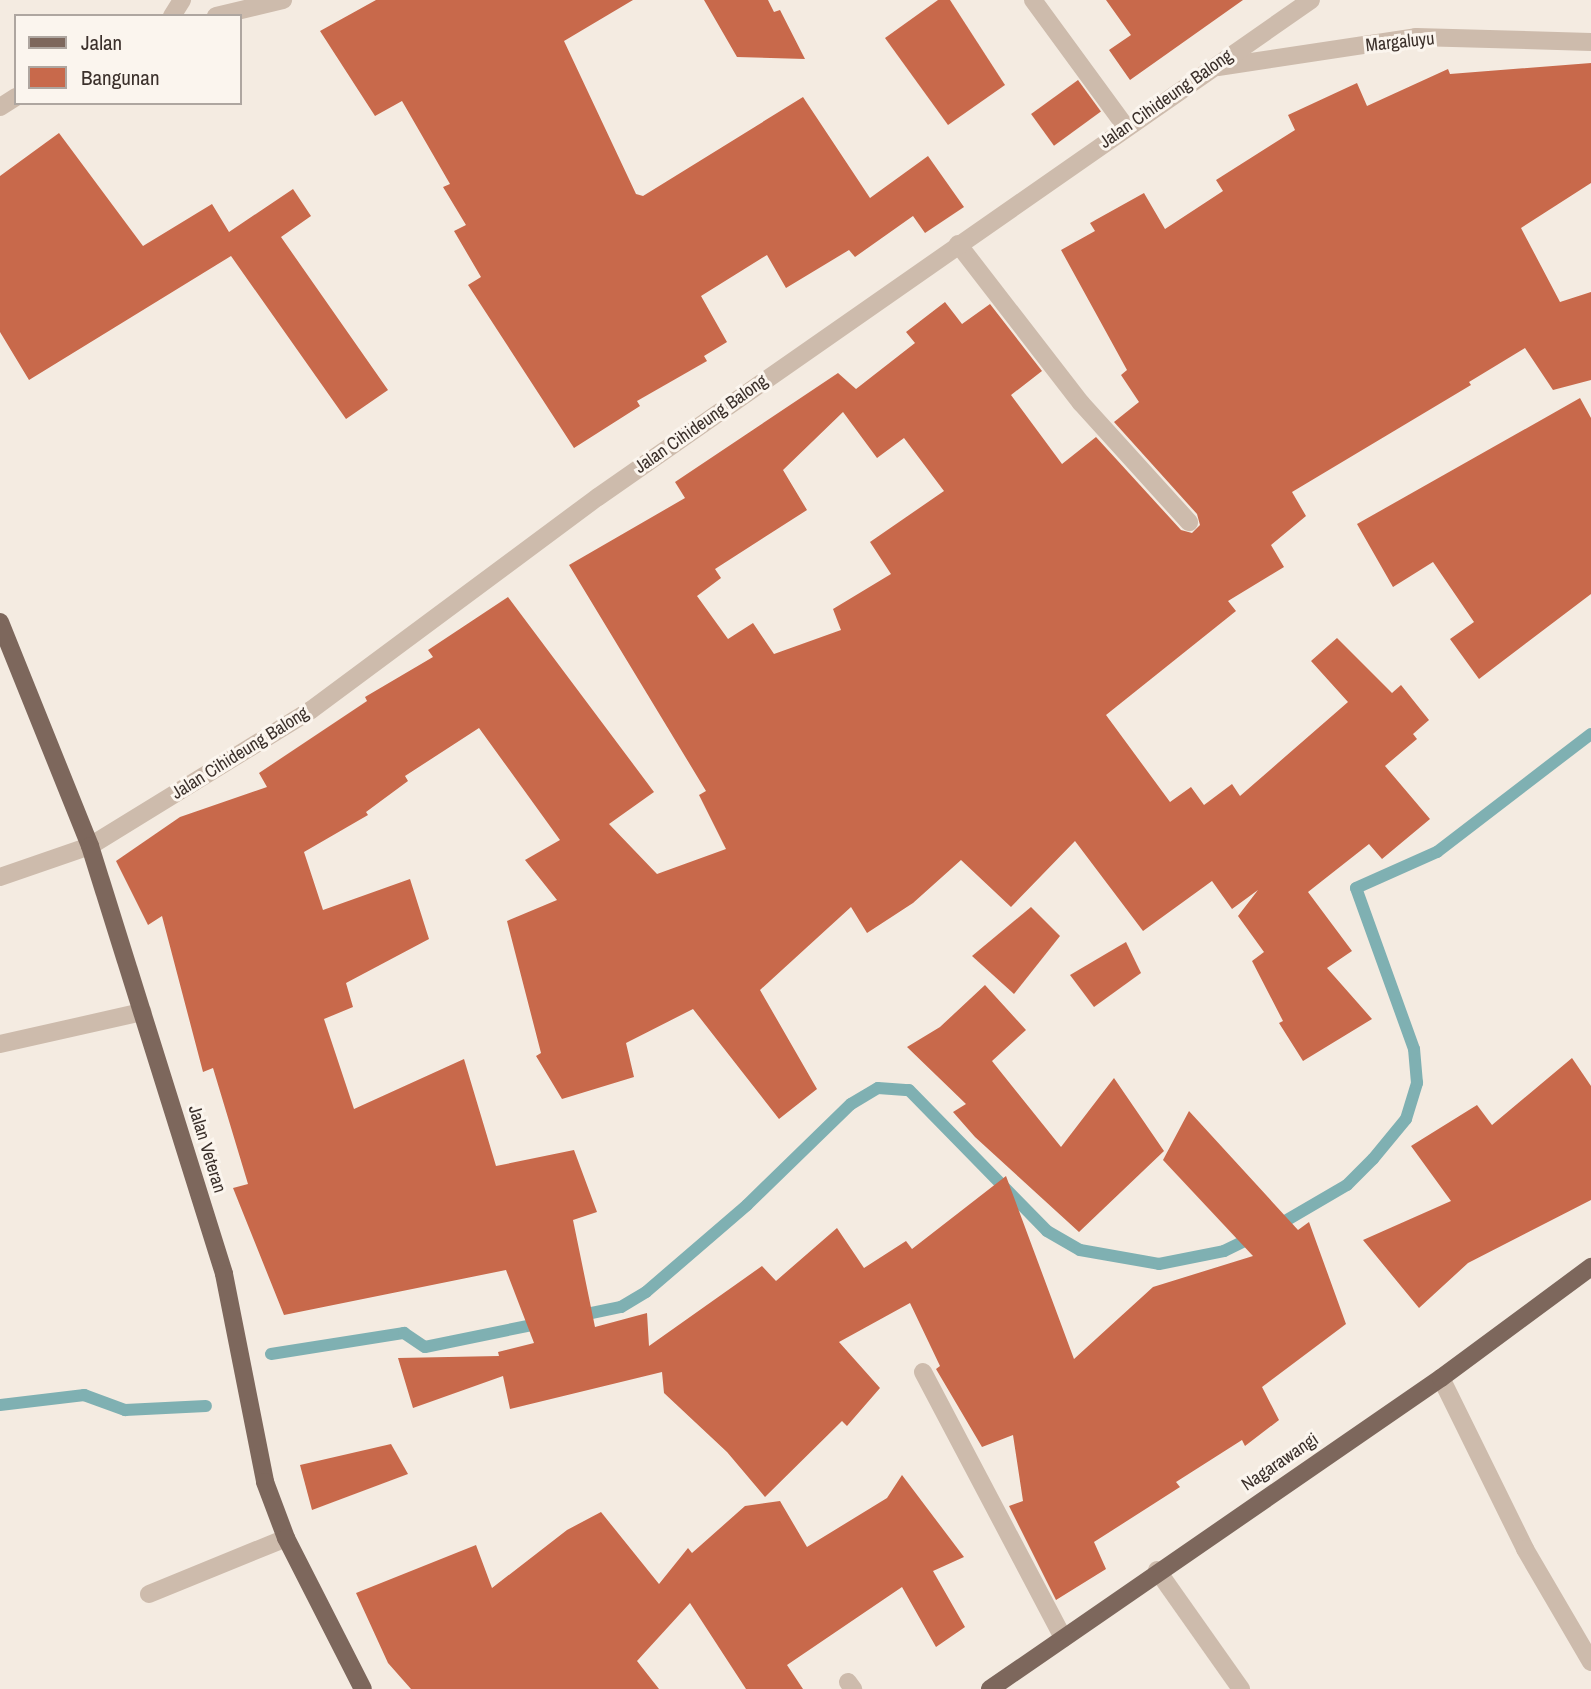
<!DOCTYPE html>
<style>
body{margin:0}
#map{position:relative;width:1591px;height:1689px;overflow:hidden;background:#f4ebe1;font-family:"Archivo Narrow",sans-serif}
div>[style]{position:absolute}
.stream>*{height:12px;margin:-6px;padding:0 6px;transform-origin:6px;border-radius:6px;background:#7fb0b2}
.building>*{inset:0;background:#c8694b;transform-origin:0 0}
.minor>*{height:18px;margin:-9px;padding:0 9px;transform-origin:9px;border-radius:9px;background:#cdbbac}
.major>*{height:18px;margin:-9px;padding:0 9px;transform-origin:9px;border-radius:9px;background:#7d675c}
span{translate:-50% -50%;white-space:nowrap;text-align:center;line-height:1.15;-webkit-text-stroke:6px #fbf5ee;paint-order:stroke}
.street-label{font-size:18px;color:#3b302b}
.legend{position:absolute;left:14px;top:14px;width:228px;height:91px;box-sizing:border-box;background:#fbf5ee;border:2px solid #aea6a0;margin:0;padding:9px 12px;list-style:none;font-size:21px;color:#3b302b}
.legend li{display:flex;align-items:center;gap:14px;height:35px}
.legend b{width:35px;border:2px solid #aea6a0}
</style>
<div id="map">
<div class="stream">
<i style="left:1275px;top:1227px;width:83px;rotate:-30.3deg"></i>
<i style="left:1347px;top:1185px;width:37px;rotate:-45deg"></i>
<i style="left:1373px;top:1159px;width:52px;rotate:-50.5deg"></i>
<i style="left:1406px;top:1119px;width:38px;rotate:-73deg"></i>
<i style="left:1417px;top:1083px;width:34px;rotate:-95deg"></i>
<i style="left:1414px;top:1049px;width:171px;rotate:-109.8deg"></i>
<i style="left:1356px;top:888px;width:89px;rotate:-24deg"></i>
<i style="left:1437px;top:852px;width:194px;rotate:-37.5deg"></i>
<i style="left:577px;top:1316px;width:45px;rotate:-11.6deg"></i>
<i style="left:621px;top:1307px;width:29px;rotate:-31deg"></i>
<i style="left:646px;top:1292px;width:133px;rotate:-40.7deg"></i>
<i style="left:747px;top:1205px;width:145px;rotate:-44.2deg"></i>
<i style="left:851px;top:1104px;width:31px;rotate:-31deg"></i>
<i style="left:878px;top:1088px;width:31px;rotate:4deg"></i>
<i style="left:909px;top:1090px;width:197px;rotate:45.6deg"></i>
<i style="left:1047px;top:1231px;width:38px;rotate:30deg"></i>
<i style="left:1080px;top:1250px;width:80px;rotate:10deg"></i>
<i style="left:1159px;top:1264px;width:66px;rotate:-11.3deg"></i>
<i style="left:1224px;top:1251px;width:34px;rotate:-26deg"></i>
<i style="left:271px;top:1354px;width:135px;rotate:-9deg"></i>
<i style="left:404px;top:1333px;width:25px;rotate:34deg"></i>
<i style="left:425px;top:1347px;width:119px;rotate:-11.6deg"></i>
<i style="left:0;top:1405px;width:85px;rotate:-6.8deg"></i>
<i style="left:84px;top:1395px;width:44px;rotate:20.1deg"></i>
<i style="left:125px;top:1410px;width:81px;rotate:-2.8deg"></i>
</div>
<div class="building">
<i style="clip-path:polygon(376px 0,633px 0,564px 41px,636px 194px,643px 196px,803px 97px,870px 198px,928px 156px,964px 207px,925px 233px,913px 216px,855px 257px,849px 250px,786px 288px,767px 255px,701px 296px,727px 342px,704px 356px,707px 361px,637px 401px,640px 406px,574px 448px,468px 285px,481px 277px,454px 231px,466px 225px,443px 187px,450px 184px,402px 101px,375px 116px,320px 31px)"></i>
<i style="clip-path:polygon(704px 0,768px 0,774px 12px,780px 10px,805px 59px,737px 57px)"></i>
<i style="clip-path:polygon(938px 0,950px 0,1005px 85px,948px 125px,885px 38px)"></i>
<i style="clip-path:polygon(1106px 0,1243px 0,1130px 80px,1109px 50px,1131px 35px)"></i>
<i style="clip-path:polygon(evenodd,1591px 63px,1591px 183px,1521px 228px,1560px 302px,1591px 292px,1591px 380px,1553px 390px,1525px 348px,1469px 382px,1471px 385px,1292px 492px,1306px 516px,1271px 545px,1284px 567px,1228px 601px,1236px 611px,1106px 715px,1170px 802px,1191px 787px,1204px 805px,1232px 784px,1240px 796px,1348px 702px,1311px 661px,1337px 638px,1392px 693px,1401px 685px,1429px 720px,1413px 734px,1417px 739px,1385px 766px,1430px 819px,1382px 859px,1369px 844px,1308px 892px,1352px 951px,1327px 968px,1372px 1019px,1303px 1061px,1279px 1023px,1283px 1021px,1252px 961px,1264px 952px,1238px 916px,1258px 890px,1232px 909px,1212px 881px,1143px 931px,1075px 841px,1011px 907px,961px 860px,913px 903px,867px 933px,851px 907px,760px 990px,817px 1089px,779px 1119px,693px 1009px,626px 1043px,634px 1077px,562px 1099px,536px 1056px,541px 1053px,507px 921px,557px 900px,525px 860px,560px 840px,479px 728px,405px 776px,408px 781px,366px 812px,368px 815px,304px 852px,323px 910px,410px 879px,429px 939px,346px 983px,353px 1007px,324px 1019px,354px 1109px,464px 1059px,496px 1166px,574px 1150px,597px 1212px,573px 1220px,595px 1327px,647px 1313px,649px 1346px,762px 1266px,776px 1281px,837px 1228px,864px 1268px,906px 1241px,912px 1249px,1006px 1176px,1074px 1359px,1153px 1287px,1253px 1256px,1163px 1160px,1189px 1111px,1298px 1230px,1309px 1222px,1346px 1324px,1262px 1387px,1279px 1420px,1245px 1446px,1242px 1440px,1176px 1482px,1180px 1487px,1094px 1542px,1106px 1569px,1056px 1600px,1009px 1506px,1023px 1501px,1013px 1435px,982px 1447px,936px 1369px,940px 1366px,910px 1303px,839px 1342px,880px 1388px,847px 1426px,842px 1421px,765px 1497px,727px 1452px,664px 1393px,662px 1372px,510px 1409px,503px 1376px,413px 1408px,398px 1358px,499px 1356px,498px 1352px,534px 1343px,506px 1270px,284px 1315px,233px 1188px,248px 1184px,213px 1068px,203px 1072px,162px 916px,148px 925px,116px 861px,180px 817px,267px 787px,259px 773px,367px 701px,365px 697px,433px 657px,428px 650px,508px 597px,654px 792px,609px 824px,657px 874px,726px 849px,699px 795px,706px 791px,569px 565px,685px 498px,675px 482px,838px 373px,856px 389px,915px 343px,906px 332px,945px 302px,962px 324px,990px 304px,1042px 371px,1011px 395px,1062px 464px,1096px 437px,1181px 530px,1192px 533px,1200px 525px,1197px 514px,1114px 422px,1139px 402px,1121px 375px,1127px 370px,1061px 250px,1095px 231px,1090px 223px,1144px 193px,1165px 229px,1223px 191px,1216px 180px,1295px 130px,1288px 115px,1357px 83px,1367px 106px,1448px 69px,1450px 74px,1591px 63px,843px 412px,877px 458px,904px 438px,944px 491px,870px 542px,891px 574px,833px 609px,841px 630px,774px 654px,753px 623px,728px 639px,697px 596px,721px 578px,715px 569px,807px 510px,783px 470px,843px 412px)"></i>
<i style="left:1078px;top:80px;width:39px;height:58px;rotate:54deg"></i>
<i style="clip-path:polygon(59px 133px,143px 246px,212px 204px,229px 232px,293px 189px,311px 216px,281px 237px,388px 390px,346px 419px,231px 256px,29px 380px,0 332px,0 176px)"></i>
<i style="clip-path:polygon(1580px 398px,1591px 418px,1591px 594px,1479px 679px,1450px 639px,1474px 622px,1433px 562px,1393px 587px,1357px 524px)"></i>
<i style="clip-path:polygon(1031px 907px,1060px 936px,1014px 994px,972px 956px)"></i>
<i style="clip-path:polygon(1126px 942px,1141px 973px,1094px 1007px,1070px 975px)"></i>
<i style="clip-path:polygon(985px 985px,1026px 1030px,992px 1061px,1061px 1147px,1114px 1078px,1164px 1151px,1079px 1232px,975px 1137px,953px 1112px,966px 1104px,907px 1047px,940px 1027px)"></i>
<i style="clip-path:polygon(1572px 1058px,1591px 1086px,1591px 1200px,1468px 1263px,1419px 1308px,1363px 1240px,1451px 1201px,1411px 1146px,1477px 1105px,1492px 1125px)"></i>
<i style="clip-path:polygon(391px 1444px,408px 1474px,312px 1510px,300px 1465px)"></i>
<i style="clip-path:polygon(902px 1475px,964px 1557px,933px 1571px,965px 1627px,936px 1647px,902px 1587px,787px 1665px,803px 1689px,746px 1689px,690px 1603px,637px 1661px,659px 1689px,411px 1689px,388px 1663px,356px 1593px,476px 1545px,492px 1588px,567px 1530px,601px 1512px,659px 1584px,688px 1548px,692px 1553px,745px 1506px,780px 1501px,807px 1547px,887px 1498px)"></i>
</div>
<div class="minor">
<i style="left:1033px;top:0;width:157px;rotate:53.8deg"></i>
<i style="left:172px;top:16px;width:19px;rotate:-58deg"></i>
<i style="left:216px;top:16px;width:69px;rotate:-13.4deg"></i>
<i style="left:1218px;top:67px;width:200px;rotate:-8.6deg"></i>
<i style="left:1416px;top:37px;width:175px;rotate:1.6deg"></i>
<i style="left:0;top:107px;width:19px;rotate:-32deg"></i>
<i style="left:958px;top:244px;width:201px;rotate:52.3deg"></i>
<i style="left:1081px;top:403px;width:161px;rotate:47.8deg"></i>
<i style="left:0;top:877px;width:95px;rotate:-19deg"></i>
<i style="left:90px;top:846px;width:259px;rotate:-31.6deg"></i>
<i style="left:311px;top:710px;width:357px;rotate:-36.6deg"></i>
<i style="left:598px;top:497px;width:869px;rotate:-34.88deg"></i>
<i style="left:0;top:1044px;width:146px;rotate:-12.7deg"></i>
<i style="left:923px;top:1372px;width:301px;rotate:62.2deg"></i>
<i style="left:1441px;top:1378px;width:191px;rotate:63.8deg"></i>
<i style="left:1525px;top:1549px;width:131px;rotate:59.7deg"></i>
<i style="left:1157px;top:1570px;width:146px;rotate:54.8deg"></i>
<i style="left:149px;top:1594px;width:148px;rotate:-22.2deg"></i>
<i style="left:848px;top:1682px;width:9px;rotate:54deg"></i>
</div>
<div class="major">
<i style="left:0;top:622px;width:241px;rotate:68.1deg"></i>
<i style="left:90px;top:846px;width:448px;rotate:72.6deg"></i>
<i style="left:224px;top:1274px;width:212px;rotate:78.8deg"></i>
<i style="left:265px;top:1482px;width:60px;rotate:69.4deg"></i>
<i style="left:286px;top:1538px;width:169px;rotate:63deg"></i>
<i style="left:990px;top:1689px;width:548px;rotate:-34.59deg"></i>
<i style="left:1441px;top:1378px;width:187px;rotate:-36.5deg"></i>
</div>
<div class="street-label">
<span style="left:1400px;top:42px;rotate:-6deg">Margaluyu</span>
<span style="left:1166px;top:99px;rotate:-35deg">Jalan Cihideung Balong</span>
<span style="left:701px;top:424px;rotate:-35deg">Jalan Cihideung Balong</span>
<span style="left:240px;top:753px;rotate:-32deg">Jalan Cihideung Balong</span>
<span style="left:207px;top:1149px;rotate:73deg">Jalan Veteran</span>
<span style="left:1280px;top:1462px;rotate:-34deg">Nagarawangi</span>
</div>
<ul class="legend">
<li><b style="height:9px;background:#7d675c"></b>Jalan</li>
<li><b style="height:19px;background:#c8694b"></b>Bangunan</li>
</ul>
</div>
